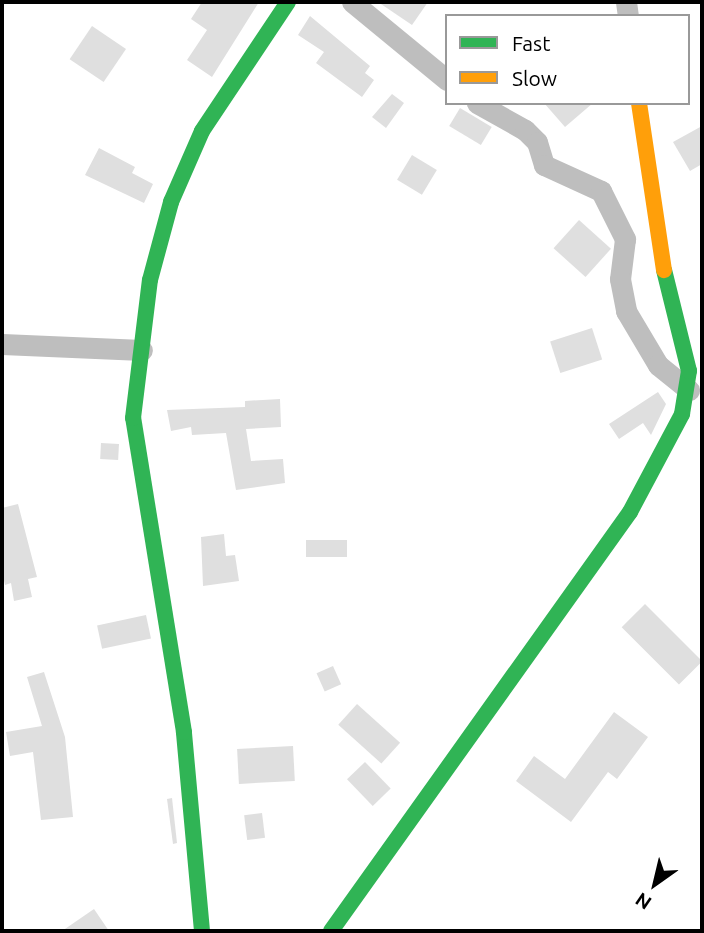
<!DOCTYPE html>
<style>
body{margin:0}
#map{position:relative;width:704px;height:933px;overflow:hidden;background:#fff;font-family:Ubuntu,sans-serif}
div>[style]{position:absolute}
.building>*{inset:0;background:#dfdfdf;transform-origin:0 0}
.street>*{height:21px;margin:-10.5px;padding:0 10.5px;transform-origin:10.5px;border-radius:10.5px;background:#bebebe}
.fast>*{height:16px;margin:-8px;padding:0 8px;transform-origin:8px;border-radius:8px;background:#30b455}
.slow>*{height:16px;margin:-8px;padding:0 8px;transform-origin:8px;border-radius:8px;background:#ff9f0a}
span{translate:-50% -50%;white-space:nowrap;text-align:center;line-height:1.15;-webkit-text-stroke:6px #fff;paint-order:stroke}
.frame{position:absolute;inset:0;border:4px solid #000;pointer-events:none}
.legend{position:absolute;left:445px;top:14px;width:245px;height:91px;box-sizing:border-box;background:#fff;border:2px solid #999;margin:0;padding:9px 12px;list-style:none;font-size:21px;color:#000}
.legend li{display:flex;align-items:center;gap:14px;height:35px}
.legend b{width:35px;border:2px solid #999}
.north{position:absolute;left:620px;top:849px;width:70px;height:70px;-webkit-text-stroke:5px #fff;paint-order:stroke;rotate:214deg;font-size:19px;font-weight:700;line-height:28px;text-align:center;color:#000}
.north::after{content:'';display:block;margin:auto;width:24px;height:32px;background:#000;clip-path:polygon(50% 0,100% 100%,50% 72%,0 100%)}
</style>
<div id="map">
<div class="building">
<i style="clip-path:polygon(202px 2px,259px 2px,212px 77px,187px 60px,207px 30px,191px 19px)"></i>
<i style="clip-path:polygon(378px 2px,428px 2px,412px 25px)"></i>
<i style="clip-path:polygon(310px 16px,370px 66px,365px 73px,374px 80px,362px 97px,316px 63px,324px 52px,298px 35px)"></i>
<i style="left:92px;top:26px;width:41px;height:40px;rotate:34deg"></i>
<i style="clip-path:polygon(392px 94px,404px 103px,386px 128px,372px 117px)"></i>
<i style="clip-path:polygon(544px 103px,593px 103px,565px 127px)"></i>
<i style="left:460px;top:108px;width:37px;height:21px;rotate:31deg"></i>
<i style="clip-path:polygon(702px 126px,702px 164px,690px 171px,673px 142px)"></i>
<i style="clip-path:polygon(99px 148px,135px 167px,132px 173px,153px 184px,144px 203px,85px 175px)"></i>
<i style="left:412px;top:155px;width:29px;height:29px;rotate:31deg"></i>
<i style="left:579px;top:220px;width:43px;height:38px;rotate:42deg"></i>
<i style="left:592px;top:328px;width:33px;height:44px;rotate:72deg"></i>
<i style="clip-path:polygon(658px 392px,666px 404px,651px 435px,643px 423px,619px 439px,609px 424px)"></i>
<i style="clip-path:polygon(280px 399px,281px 427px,246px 429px,251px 461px,283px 459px,285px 483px,236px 490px,226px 433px,192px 435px,191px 427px,171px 431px,167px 410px,245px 407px,245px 401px)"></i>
<i style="left:101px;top:443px;width:18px;height:16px;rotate:3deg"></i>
<i style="clip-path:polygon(18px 504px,37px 577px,28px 579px,32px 597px,14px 601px,11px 583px,5px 585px,2px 572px,2px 508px)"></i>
<i style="clip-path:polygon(224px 534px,226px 556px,235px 555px,239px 581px,203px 586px,201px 537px)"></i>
<i style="left:347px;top:540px;width:17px;height:41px;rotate:90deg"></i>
<i style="left:645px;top:604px;width:81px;height:33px;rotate:45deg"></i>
<i style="left:146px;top:615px;width:24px;height:50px;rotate:78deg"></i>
<i style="left:333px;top:666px;width:20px;height:18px;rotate:66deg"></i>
<i style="clip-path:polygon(44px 672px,65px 737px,73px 817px,41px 820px,33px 752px,10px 756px,6px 732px,42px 726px,27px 677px)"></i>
<i style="left:357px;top:704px;width:58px;height:28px;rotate:42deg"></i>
<i style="clip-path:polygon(614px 712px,648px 737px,617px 779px,608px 772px,571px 822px,516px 781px,534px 756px,565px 779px)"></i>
<i style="left:293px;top:746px;width:35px;height:56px;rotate:87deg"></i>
<i style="left:365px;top:762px;width:37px;height:25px;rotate:46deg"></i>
<i style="clip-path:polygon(172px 798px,177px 843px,173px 844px,167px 799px)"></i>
<i style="left:262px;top:813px;width:25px;height:18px;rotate:83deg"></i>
<i style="clip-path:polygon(94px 909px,109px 931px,62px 931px)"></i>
</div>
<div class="street">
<i style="left:352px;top:2px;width:123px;rotate:39.4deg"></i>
<i style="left:626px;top:2px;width:14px;rotate:82deg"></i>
<i style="left:477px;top:103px;width:55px;rotate:29.4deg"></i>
<i style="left:525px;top:130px;width:17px;rotate:45deg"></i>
<i style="left:537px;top:142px;width:24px;rotate:73deg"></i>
<i style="left:544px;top:165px;width:63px;rotate:24.5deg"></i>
<i style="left:601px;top:191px;width:54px;rotate:63.4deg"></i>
<i style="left:625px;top:239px;width:40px;rotate:97.1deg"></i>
<i style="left:620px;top:279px;width:33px;rotate:79deg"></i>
<i style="left:626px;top:311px;width:63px;rotate:59.3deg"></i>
<i style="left:658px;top:365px;width:40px;rotate:39deg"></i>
<i style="left:2px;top:344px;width:140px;rotate:2.5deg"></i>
</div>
<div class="fast">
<i style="left:202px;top:931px;width:200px;rotate:-95.2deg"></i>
<i style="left:184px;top:732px;width:318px;rotate:-99.2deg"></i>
<i style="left:133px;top:418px;width:139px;rotate:-83deg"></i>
<i style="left:150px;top:280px;width:81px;rotate:-74.9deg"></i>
<i style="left:171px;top:202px;width:77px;rotate:-66.4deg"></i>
<i style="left:202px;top:131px;width:155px;rotate:-56.3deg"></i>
<i style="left:331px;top:931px;width:515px;rotate:-54.49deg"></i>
<i style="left:630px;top:512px;width:111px;rotate:-62deg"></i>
<i style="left:682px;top:414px;width:44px;rotate:-80.8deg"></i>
<i style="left:689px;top:371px;width:104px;rotate:-103.9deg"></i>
</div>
<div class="slow">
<i style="left:639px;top:103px;width:169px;rotate:81.5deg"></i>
</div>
<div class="frame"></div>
<ul class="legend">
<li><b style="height:9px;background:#30b455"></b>Fast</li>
<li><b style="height:9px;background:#ff9f0a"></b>Slow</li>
</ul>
<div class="north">N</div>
</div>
